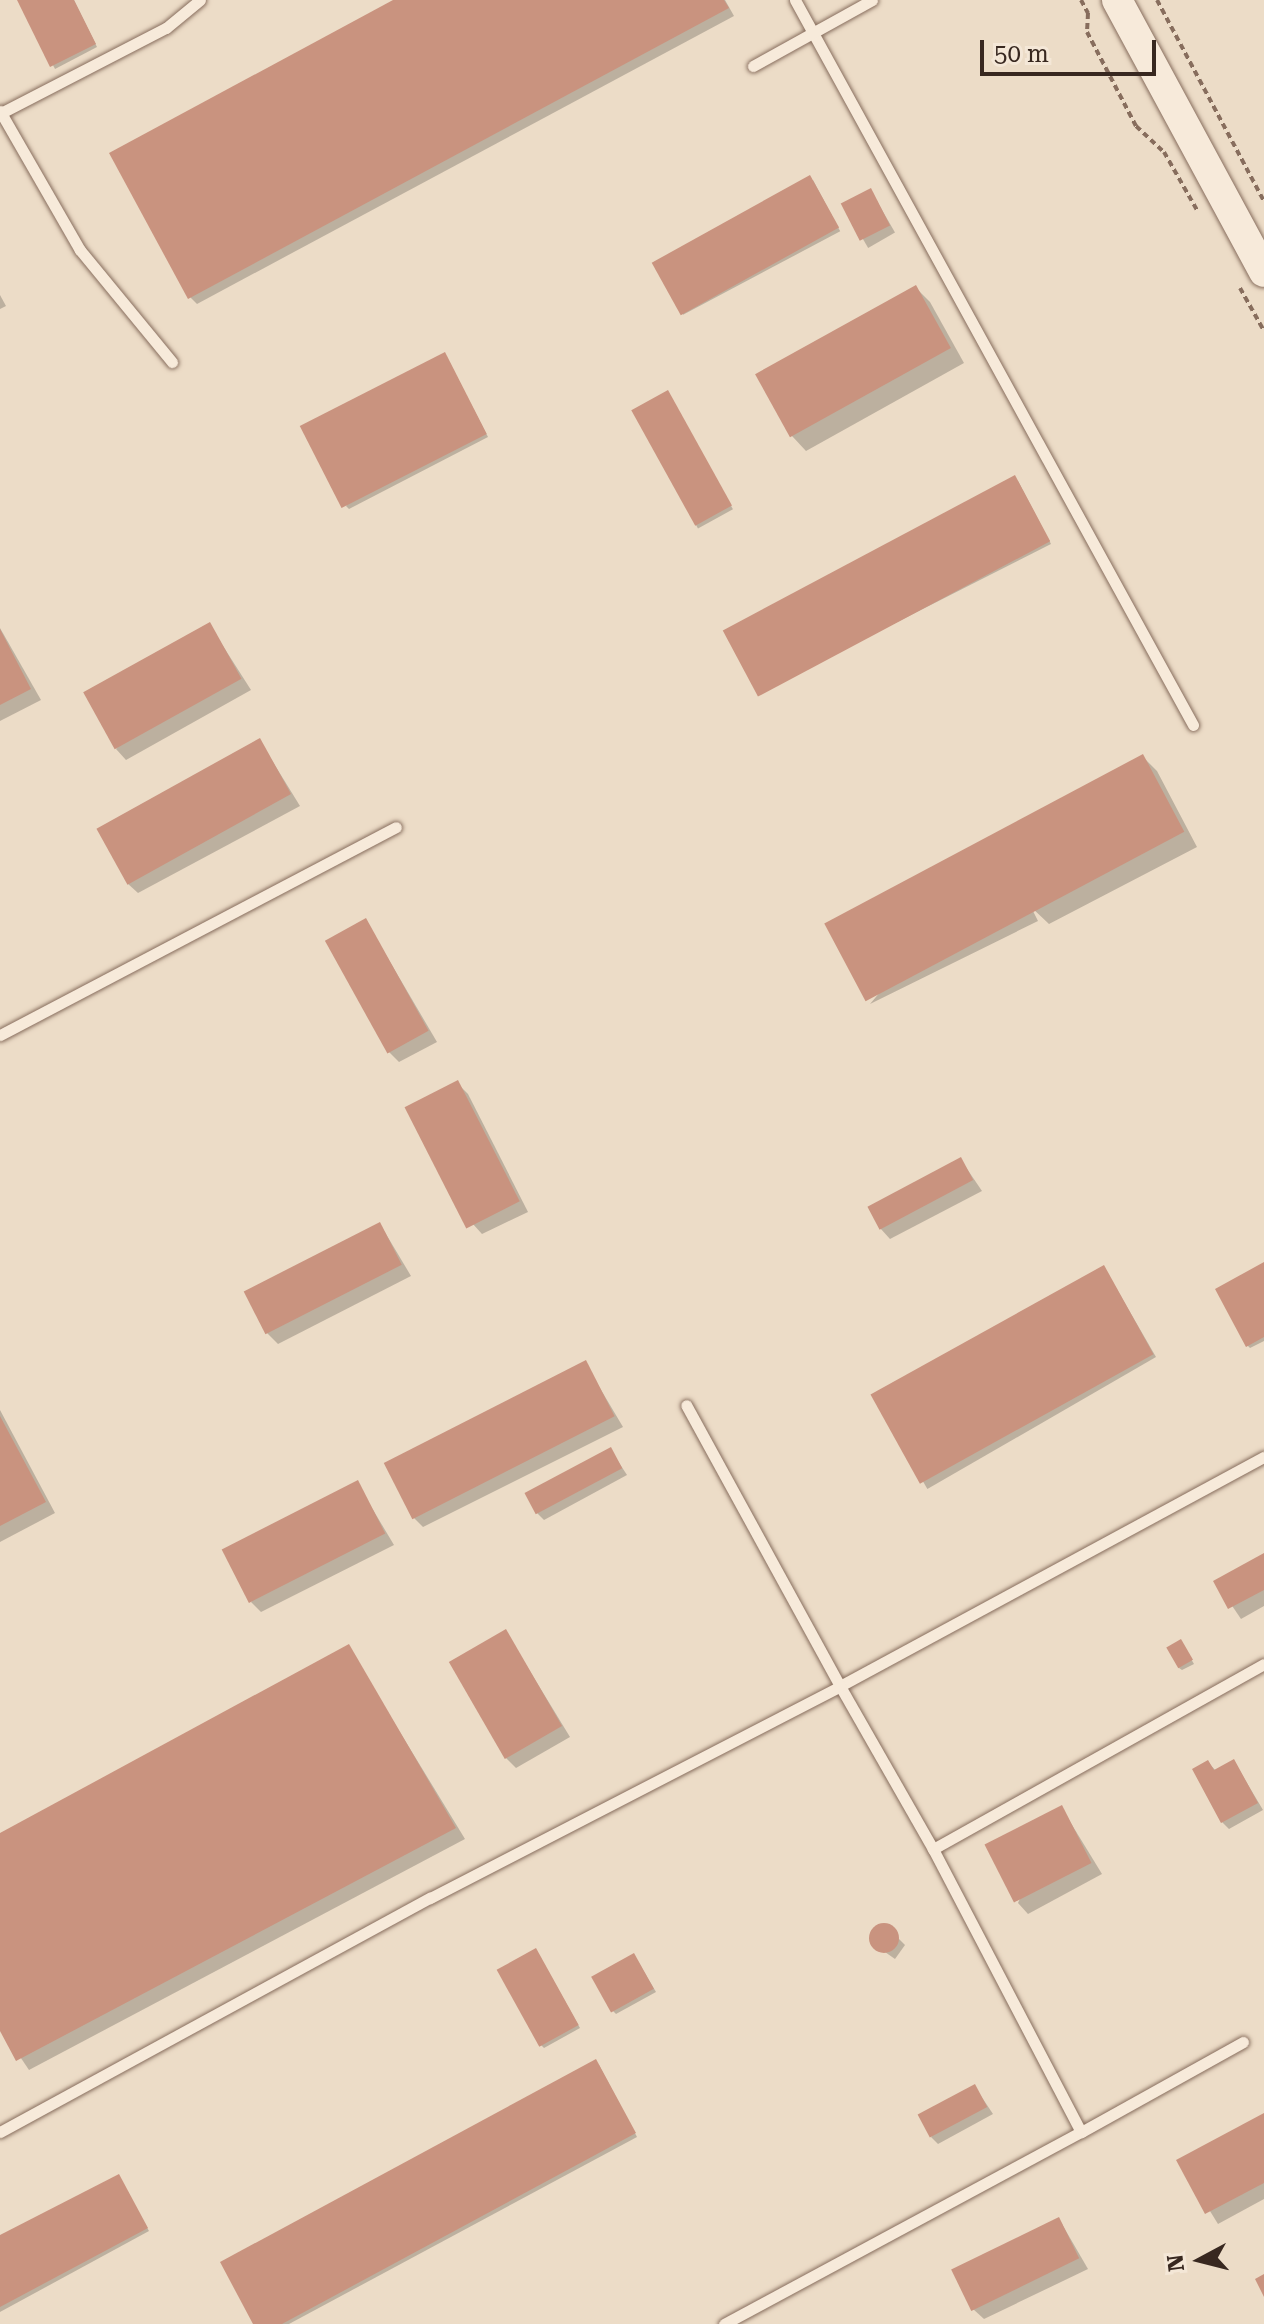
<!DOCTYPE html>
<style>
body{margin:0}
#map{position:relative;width:1264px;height:2324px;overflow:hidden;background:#ecdcc7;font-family:"Roboto Serif",serif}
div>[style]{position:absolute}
.shadow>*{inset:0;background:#0003;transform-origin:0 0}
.building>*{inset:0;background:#c9937f;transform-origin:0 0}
.round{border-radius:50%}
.path>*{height:4px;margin-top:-2px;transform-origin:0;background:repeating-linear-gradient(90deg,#876d5d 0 6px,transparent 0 10px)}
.roads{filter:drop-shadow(0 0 2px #876d5d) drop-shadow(0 0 2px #876d5d)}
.lane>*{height:11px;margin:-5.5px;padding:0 5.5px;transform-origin:5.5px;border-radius:5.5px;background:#f7eada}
.secondary>*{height:30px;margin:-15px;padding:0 15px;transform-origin:15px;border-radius:15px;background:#f7eada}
span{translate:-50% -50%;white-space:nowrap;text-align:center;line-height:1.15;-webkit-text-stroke:7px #f4e7d7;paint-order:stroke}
.north{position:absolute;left:1160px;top:2220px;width:80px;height:80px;-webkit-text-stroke:6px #f4e7d7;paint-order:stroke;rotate:263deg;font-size:22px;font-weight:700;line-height:32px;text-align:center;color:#382820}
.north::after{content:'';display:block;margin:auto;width:28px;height:36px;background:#382820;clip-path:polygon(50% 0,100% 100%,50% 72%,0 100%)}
.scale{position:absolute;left:980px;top:40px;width:176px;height:36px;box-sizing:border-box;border:4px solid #382820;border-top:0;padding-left:10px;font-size:24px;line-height:28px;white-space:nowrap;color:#382820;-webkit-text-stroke:6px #f4e7d7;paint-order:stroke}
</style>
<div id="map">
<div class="shadow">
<i style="clip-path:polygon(19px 0,74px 0,97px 47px,55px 69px)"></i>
<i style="clip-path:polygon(397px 0,725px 0,734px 16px,197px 304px,190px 297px)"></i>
<i style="left:813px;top:180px;width:58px;height:178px;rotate:62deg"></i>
<i style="left:871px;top:191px;width:48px;height:31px;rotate:60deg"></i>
<i style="clip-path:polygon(915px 287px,930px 302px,964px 363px,806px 451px,792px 436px,758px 375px)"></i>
<i style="clip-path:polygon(0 295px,6px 306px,0 309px)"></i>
<i style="clip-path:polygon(447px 358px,488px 437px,349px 509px,346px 506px)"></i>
<i style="left:668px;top:392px;width:134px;height:40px;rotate:61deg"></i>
<i style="clip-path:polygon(1018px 481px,1051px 544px,757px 693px)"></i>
<i style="clip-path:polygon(209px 624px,251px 690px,126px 760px,116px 749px)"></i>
<i style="clip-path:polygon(0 628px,41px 700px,0 721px)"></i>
<i style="clip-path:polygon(260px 741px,300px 806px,138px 893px,127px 883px)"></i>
<i style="clip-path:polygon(1143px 757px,1157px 771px,1197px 847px,1049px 924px,1031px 907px,1038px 921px,870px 1004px,1002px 848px,995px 834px)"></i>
<i style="clip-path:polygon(366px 921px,437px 1042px,399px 1062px,388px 1051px)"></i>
<i style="clip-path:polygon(457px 1083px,468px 1094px,528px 1212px,482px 1234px,472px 1223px)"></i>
<i style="clip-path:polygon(961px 1160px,982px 1191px,890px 1239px,880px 1228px)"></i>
<i style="clip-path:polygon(380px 1224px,411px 1276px,278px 1344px,267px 1333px)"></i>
<i style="clip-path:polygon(1264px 1264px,1264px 1341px,1250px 1348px,1247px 1345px)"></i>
<i style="left:1104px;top:1267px;width:104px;height:264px;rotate:60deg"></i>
<i style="clip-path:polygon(585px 1363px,623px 1427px,423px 1527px,412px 1516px)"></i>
<i style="clip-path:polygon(0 1410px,55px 1513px,0 1542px)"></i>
<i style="clip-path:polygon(610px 1449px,627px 1475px,544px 1520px,537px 1513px)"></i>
<i style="clip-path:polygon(357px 1483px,394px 1545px,261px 1612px,251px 1602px)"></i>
<i style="clip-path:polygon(1264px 1555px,1264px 1606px,1241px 1619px,1216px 1582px)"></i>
<i style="clip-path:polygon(506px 1632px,570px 1737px,516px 1768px,505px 1757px)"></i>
<i style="clip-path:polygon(1183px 1645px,1194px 1664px,1182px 1670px,1179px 1668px)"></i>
<i style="clip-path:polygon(348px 1647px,465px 1839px,29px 2070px,0 2027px,0 1835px)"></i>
<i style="clip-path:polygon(1234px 1761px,1263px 1810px,1229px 1829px,1222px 1822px,1208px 1762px,1216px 1771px)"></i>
<i style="clip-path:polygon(1061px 1807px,1102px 1874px,1028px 1914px,1018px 1903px)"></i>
<i style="clip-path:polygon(885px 1925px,905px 1945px,895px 1959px,872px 1943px,871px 1935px)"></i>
<i style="clip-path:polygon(538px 1953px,580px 2028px,544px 2048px,541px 2045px)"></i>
<i style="clip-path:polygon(636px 1958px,656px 1992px,616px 2014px,613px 2011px)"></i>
<i style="clip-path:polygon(599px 2065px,637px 2137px,289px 2324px,255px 2324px)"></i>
<i style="clip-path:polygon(975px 2087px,993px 2114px,938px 2144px,931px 2137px)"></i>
<i style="clip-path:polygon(1264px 2116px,1264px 2199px,1218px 2224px,1179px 2161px)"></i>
<i style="clip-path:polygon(119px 2176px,149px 2231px,0 2312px,0 2237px)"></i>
<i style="clip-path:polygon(1059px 2219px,1088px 2269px,984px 2319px,973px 2309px)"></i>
</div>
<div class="building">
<i style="clip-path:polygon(17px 0,74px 0,96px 44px,50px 67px)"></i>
<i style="clip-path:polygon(393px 0,724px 0,729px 8px,188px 299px,109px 153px)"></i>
<i style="left:810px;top:175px;width:60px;height:181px;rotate:61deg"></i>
<i style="left:871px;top:188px;width:42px;height:34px;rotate:63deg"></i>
<i style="left:916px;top:285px;width:72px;height:184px;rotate:61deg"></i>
<i style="left:445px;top:352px;width:92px;height:163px;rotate:63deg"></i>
<i style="left:668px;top:390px;width:132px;height:42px;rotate:61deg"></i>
<i style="left:1015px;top:475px;width:75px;height:331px;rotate:62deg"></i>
<i style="left:210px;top:622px;width:65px;height:145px;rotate:61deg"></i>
<i style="clip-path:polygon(0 629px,31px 689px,0 705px)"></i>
<i style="left:260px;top:738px;width:64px;height:187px;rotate:61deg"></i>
<i style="left:1143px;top:754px;width:88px;height:361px;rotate:62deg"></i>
<i style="left:366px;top:918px;width:129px;height:47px;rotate:61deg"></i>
<i style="left:458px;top:1080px;width:136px;height:60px;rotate:63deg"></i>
<i style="left:961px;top:1157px;width:26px;height:106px;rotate:62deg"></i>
<i style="left:380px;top:1222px;width:48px;height:153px;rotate:63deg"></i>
<i style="clip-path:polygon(1264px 1262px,1264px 1337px,1246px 1347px,1215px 1289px)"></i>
<i style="left:1104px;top:1265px;width:102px;height:267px;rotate:61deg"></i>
<i style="left:586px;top:1360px;width:63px;height:227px;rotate:63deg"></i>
<i style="clip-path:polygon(0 1416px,46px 1502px,0 1526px)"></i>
<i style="left:611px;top:1447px;width:24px;height:98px;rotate:62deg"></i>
<i style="left:358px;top:1480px;width:60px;height:153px;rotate:63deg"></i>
<i style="clip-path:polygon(1264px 1553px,1264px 1590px,1228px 1609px,1213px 1581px)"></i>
<i style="left:506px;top:1629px;width:112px;height:66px;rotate:60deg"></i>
<i style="left:1181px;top:1639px;width:24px;height:17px;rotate:60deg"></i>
<i style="clip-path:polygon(349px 1644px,456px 1828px,16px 2061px,0 2031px,0 1833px)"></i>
<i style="clip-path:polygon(1234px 1759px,1258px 1803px,1221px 1823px,1192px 1769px,1208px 1760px,1214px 1770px)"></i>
<i style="left:1062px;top:1805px;width:65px;height:87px;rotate:63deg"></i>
<i class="round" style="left:869px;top:1923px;width:30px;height:30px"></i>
<i style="left:536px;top:1948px;width:88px;height:45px;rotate:61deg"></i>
<i style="left:634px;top:1953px;width:41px;height:49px;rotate:61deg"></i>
<i style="clip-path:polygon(596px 2059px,636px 2133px,282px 2324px,253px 2324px,220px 2262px)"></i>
<i style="left:975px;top:2084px;width:26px;height:65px;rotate:62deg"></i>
<i style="clip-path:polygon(1264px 2113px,1264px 2183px,1205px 2214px,1176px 2160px)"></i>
<i style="clip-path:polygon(119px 2174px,148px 2228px,0 2307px,0 2235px)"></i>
<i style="left:1059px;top:2217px;width:46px;height:120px;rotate:64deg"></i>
<i style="clip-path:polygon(1264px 2274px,1264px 2297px,1255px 2279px)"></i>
</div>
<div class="path">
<i style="left:1081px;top:0;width:15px;rotate:62deg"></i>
<i style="left:1088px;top:13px;width:19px;rotate:93deg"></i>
<i style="left:1087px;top:32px;width:106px;rotate:62.5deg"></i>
<i style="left:1136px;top:126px;width:38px;rotate:43deg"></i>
<i style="left:1164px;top:152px;width:67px;rotate:60.4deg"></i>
<i style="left:1157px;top:0;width:228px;rotate:62deg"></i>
<i style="left:1240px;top:288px;width:49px;rotate:60.8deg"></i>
</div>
<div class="roads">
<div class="lane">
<i style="left:795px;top:0;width:827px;rotate:61.23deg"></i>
<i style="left:753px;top:66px;width:136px;rotate:-29deg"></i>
<i style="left:0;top:111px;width:160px;rotate:60.1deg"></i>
<i style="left:80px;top:250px;width:145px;rotate:50.6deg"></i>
<i style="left:1px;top:113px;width:186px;rotate:-27.3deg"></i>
<i style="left:166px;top:28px;width:44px;rotate:-39.5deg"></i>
<i style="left:0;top:1035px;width:447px;rotate:-27.7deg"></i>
<i style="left:933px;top:1849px;width:188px;rotate:-119.7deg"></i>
<i style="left:840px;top:1686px;width:482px;rotate:-28.4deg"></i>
<i style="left:1243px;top:2042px;width:185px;rotate:150.9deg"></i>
<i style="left:1081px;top:2132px;width:319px;rotate:-117.6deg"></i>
<i style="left:933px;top:1849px;width:379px;rotate:-29.2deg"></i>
<i style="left:0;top:2132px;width:490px;rotate:-28.6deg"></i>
<i style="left:430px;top:1898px;width:462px;rotate:-27.3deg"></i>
<i style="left:840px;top:1686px;width:320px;rotate:-118.7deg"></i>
<i style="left:724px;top:2324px;width:405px;rotate:-28.3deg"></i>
</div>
<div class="secondary">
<i style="left:1117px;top:0;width:309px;rotate:61.6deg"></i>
</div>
</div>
<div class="north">N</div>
<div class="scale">50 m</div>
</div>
